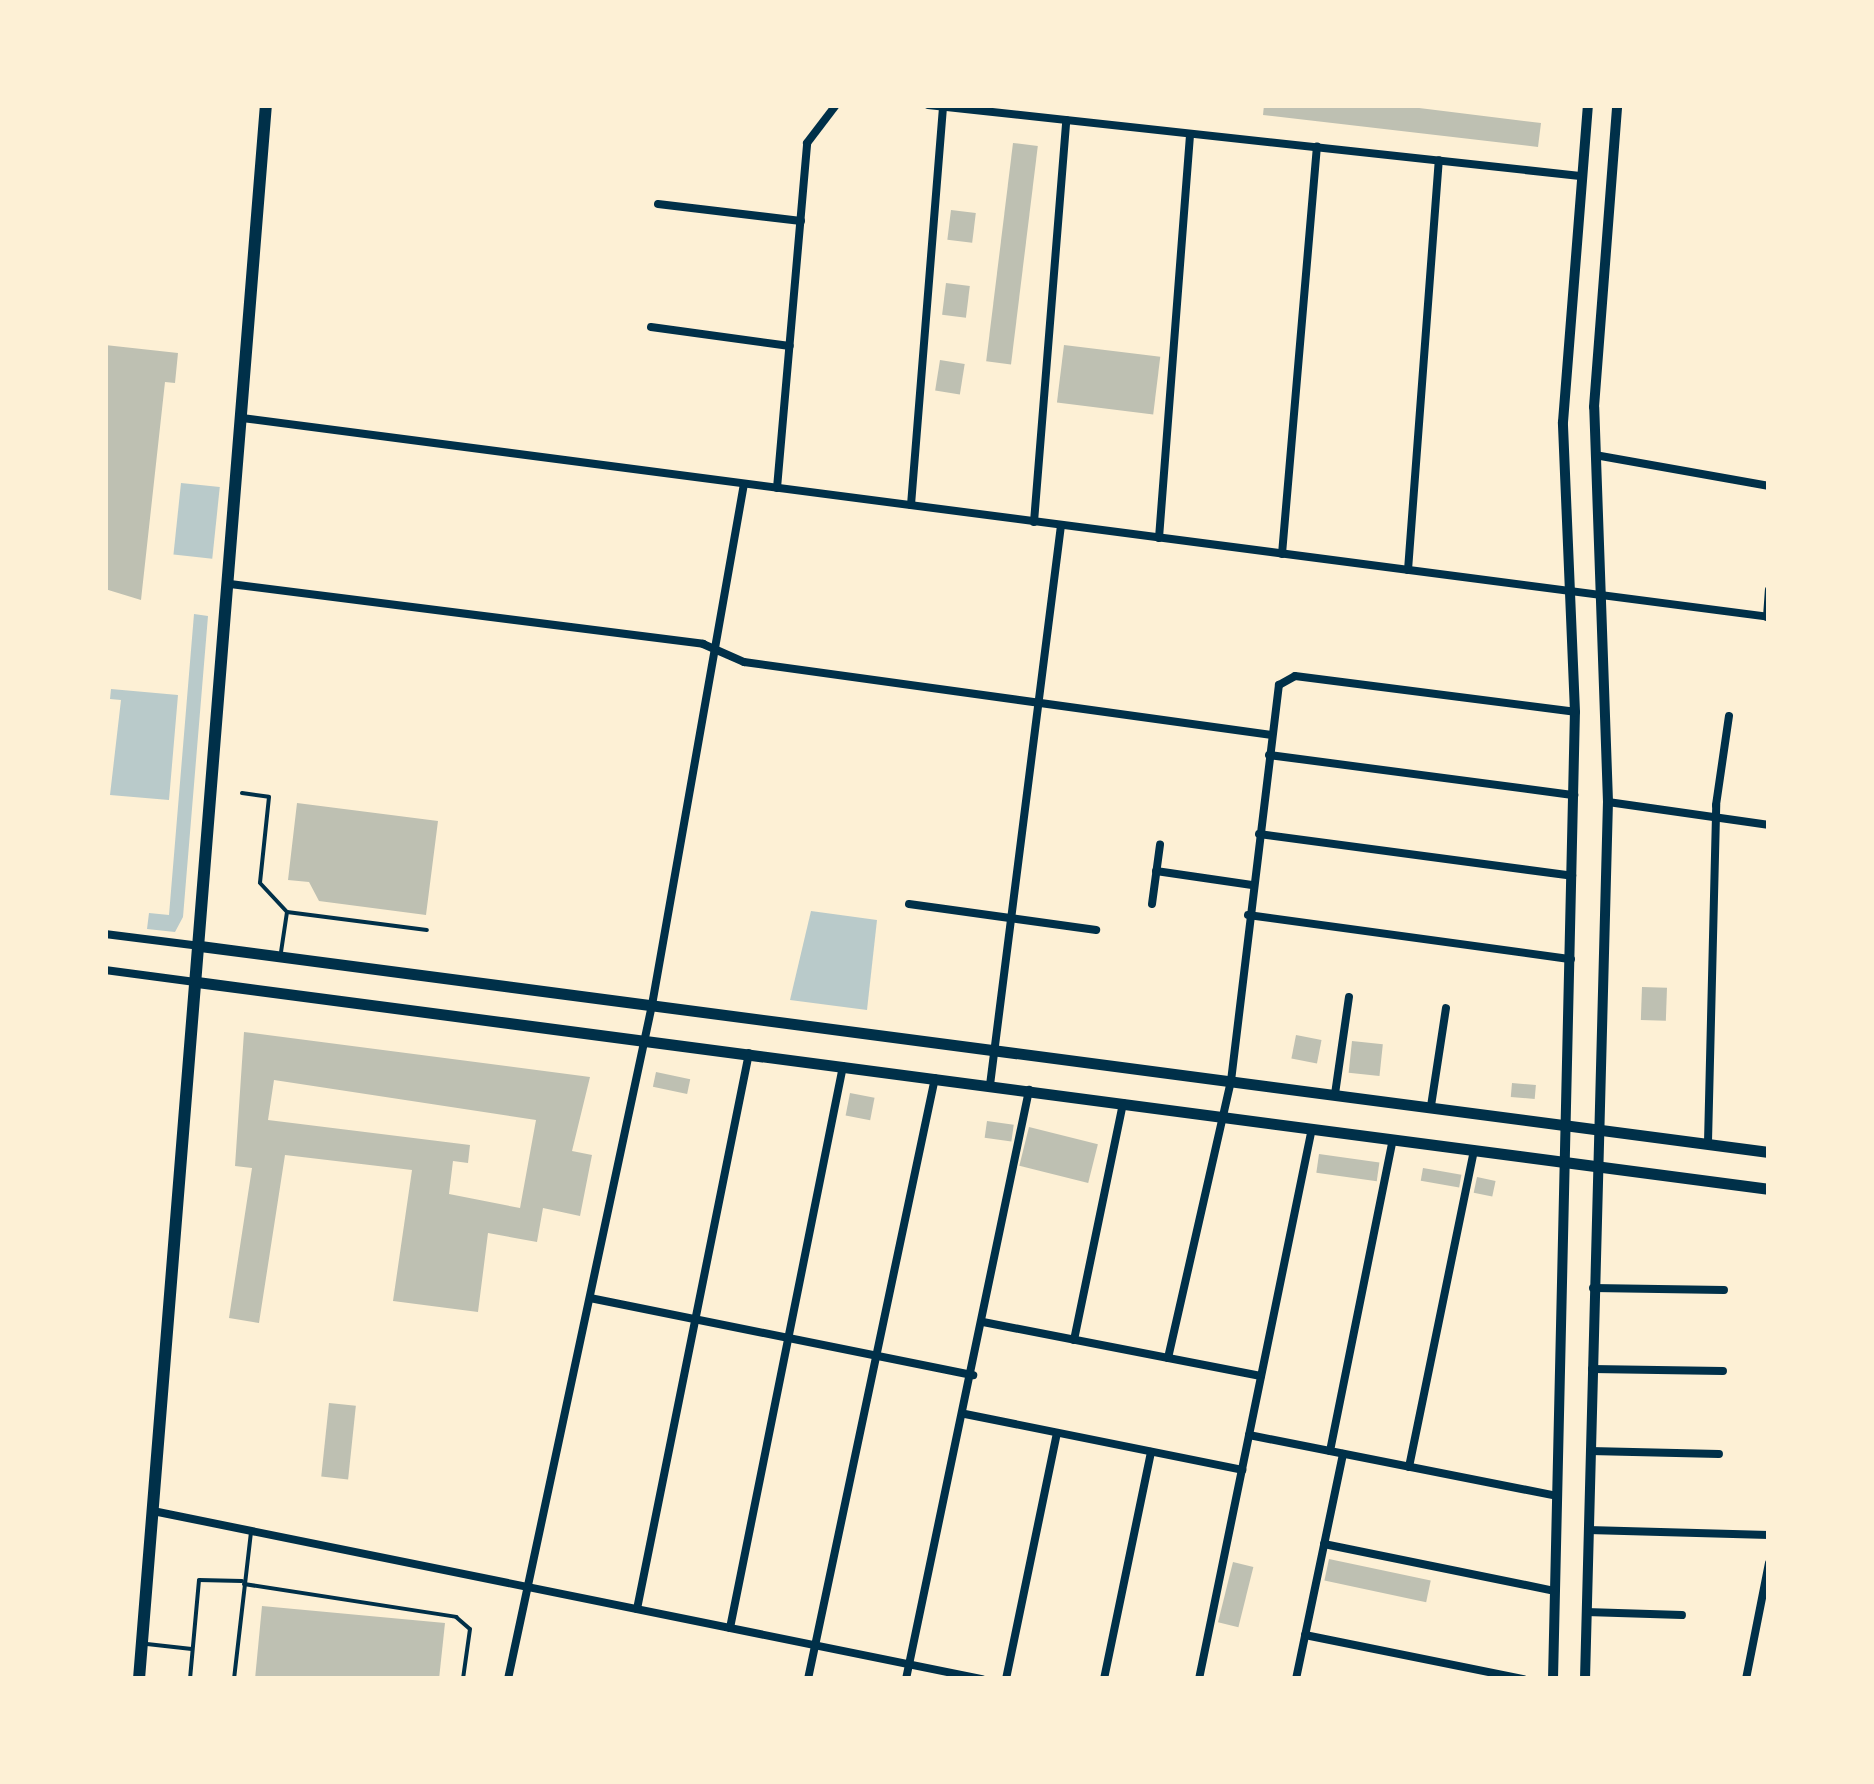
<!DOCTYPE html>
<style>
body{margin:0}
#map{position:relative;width:1874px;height:1784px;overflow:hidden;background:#fdf0d5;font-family:Merriweather,serif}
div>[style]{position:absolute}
.green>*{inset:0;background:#b9caca;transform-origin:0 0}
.building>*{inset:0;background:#bec0b2;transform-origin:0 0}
.service>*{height:4px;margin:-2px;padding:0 2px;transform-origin:2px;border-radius:2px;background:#003049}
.minor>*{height:8px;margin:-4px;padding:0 4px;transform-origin:4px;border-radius:4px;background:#003049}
.tertiary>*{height:10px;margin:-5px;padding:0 5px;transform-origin:5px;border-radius:5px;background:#003049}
.secondary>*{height:11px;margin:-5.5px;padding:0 5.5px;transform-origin:5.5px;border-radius:5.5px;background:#003049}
.primary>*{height:12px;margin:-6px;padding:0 6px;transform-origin:6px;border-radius:6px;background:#003049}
span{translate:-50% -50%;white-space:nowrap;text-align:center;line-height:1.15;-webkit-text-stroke:8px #fdf0d5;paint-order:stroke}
.frame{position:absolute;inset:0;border:108px solid #fdf0d5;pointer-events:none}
</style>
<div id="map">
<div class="green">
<i style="left:181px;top:483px;width:39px;height:72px;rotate:6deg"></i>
<i style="clip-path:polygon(194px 614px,208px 616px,183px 917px,175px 932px,147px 929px,149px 913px,169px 915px)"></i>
<i style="clip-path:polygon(111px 689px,178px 695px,169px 800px,110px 795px,121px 700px,110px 699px)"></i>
<i style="clip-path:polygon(811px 911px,877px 920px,867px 1010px,790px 1000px)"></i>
</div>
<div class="building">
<i style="clip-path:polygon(1264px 105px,1395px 105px,1541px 123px,1538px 147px,1263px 115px)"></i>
<i style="left:1013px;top:143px;width:25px;height:220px;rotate:7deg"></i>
<i style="left:951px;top:210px;width:25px;height:30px;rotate:7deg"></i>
<i style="left:946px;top:283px;width:24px;height:32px;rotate:7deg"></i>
<i style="clip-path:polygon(105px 345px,178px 353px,175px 383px,165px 382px,141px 600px,105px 589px)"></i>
<i style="left:1064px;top:345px;width:97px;height:58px;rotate:7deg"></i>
<i style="left:940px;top:360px;width:25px;height:31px;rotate:9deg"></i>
<i style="clip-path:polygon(297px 803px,438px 821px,426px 915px,319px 901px,309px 882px,288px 880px)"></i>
<i style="left:1642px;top:987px;width:25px;height:33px;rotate:2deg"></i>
<i style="clip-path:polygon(evenodd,244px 1032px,590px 1077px,572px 1151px,592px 1155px,580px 1216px,543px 1208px,537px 1242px,488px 1233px,478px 1312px,393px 1301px,412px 1170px,285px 1155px,259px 1323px,229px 1318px,252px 1168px,235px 1166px,244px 1032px,274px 1080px,536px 1120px,520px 1208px,449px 1194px,453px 1161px,468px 1163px,470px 1145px,268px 1120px,274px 1080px)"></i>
<i style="left:1296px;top:1035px;width:26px;height:24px;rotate:11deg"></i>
<i style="left:1352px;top:1041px;width:31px;height:32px;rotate:6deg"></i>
<i style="left:656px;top:1072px;width:35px;height:15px;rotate:12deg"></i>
<i style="left:1512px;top:1083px;width:24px;height:14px;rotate:5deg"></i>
<i style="left:850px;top:1093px;width:25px;height:23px;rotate:11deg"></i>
<i style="left:987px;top:1121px;width:27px;height:17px;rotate:8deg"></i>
<i style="left:1029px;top:1127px;width:71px;height:40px;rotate:14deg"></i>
<i style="left:1319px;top:1154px;width:61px;height:19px;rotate:8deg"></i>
<i style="left:1423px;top:1168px;width:39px;height:13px;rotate:10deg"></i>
<i style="left:1477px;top:1177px;width:19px;height:16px;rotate:12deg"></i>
<i style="left:329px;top:1403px;width:27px;height:74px;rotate:6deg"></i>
<i style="left:1329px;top:1559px;width:104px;height:22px;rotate:12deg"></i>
<i style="left:1233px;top:1562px;width:21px;height:62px;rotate:14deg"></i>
<i style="clip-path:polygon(262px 1606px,445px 1623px,439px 1679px,255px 1679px)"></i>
</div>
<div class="service">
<i style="left:242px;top:793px;width:27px;rotate:8deg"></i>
<i style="left:269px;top:797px;width:86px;rotate:96deg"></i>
<i style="left:260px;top:883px;width:40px;rotate:47deg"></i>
<i style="left:287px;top:912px;width:40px;rotate:98.5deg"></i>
<i style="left:287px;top:912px;width:141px;rotate:7.3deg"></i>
<i style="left:244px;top:1584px;width:215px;rotate:8.8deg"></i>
<i style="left:456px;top:1617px;width:18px;rotate:41deg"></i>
<i style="left:470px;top:1629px;width:50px;rotate:98deg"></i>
<i style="left:147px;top:1644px;width:45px;rotate:6.3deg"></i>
<i style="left:190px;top:1679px;width:99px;rotate:-84.8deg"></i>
<i style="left:199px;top:1580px;width:43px;rotate:1.3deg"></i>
<i style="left:234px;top:1679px;width:149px;rotate:-83.4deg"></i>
</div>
<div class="minor">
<i style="left:928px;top:105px;width:656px;rotate:6.21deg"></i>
<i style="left:658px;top:204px;width:144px;rotate:6.8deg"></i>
<i style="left:651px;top:327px;width:140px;rotate:7.8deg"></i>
<i style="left:242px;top:418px;width:1540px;rotate:7.42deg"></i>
<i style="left:1595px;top:455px;width:177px;rotate:10.1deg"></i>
<i style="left:777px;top:488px;width:346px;rotate:-85deg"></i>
<i style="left:807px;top:143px;width:48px;rotate:-52.7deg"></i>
<i style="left:911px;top:505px;width:399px;rotate:-85.4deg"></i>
<i style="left:1034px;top:522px;width:403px;rotate:-85.4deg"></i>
<i style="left:1159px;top:538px;width:405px;rotate:-85.6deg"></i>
<i style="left:1282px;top:554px;width:409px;rotate:-85.1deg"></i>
<i style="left:1408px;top:570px;width:411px;rotate:-85.7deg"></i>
<i style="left:230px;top:584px;width:477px;rotate:7.2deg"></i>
<i style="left:703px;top:644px;width:45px;rotate:23.7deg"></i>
<i style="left:744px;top:662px;width:533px;rotate:7.87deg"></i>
<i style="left:1767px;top:617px;width:27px;rotate:-86deg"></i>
<i style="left:1269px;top:755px;width:308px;rotate:7.5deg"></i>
<i style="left:1608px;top:802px;width:163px;rotate:8.1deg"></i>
<i style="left:1259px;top:834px;width:316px;rotate:7.6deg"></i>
<i style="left:1156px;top:871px;width:97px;rotate:8.3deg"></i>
<i style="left:909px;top:904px;width:189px;rotate:7.9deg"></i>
<i style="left:1152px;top:904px;width:60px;rotate:-82.3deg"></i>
<i style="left:1248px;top:915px;width:326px;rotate:7.8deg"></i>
<i style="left:105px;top:934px;width:96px;rotate:7.2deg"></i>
<i style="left:105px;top:970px;width:91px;rotate:7.6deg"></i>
<i style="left:990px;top:1085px;width:564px;rotate:-82.77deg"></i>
<i style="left:1335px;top:1094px;width:98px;rotate:-81.8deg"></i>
<i style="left:1431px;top:1106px;width:99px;rotate:-81.3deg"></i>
<i style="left:1708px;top:1142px;width:337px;rotate:-88.6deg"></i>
<i style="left:1716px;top:805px;width:90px;rotate:-81.7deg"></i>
<i style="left:1593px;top:1288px;width:131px;rotate:0.9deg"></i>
<i style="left:590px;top:1298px;width:391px;rotate:11.4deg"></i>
<i style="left:983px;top:1322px;width:283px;rotate:11deg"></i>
<i style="left:1074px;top:1340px;width:242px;rotate:-78.3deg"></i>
<i style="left:1168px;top:1358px;width:284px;rotate:-77.2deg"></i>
<i style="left:1231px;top:1081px;width:399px;rotate:-83.1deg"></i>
<i style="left:1279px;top:685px;width:18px;rotate:-29deg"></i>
<i style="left:1295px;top:676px;width:282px;rotate:7.3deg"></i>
<i style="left:1592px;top:1369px;width:131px;rotate:0.9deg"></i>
<i style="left:965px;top:1414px;width:283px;rotate:11.4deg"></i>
<i style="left:1249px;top:1435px;width:315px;rotate:11.2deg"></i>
<i style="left:1330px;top:1451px;width:318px;rotate:-78.6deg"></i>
<i style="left:1590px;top:1451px;width:129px;rotate:1.3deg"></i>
<i style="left:1409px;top:1467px;width:324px;rotate:-78.4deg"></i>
<i style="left:153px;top:1511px;width:846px;rotate:11.46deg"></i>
<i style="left:1588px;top:1530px;width:181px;rotate:1.6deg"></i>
<i style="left:1324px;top:1544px;width:236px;rotate:11.5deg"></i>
<i style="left:637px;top:1609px;width:567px;rotate:-78.61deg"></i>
<i style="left:1586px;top:1612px;width:96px;rotate:1.8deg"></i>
<i style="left:730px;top:1628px;width:573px;rotate:-78.63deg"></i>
<i style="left:1305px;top:1635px;width:223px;rotate:11.4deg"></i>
<i style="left:508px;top:1679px;width:689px;rotate:-77.94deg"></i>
<i style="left:652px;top:1005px;width:529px;rotate:-79.99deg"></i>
<i style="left:808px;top:1679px;width:614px;rotate:-78.07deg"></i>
<i style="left:906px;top:1679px;width:602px;rotate:-78.2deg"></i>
<i style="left:1006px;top:1679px;width:251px;rotate:-78.3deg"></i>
<i style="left:1104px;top:1679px;width:232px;rotate:-78.3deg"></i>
<i style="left:1199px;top:1679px;width:562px;rotate:-78.41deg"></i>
<i style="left:1296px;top:1679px;width:230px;rotate:-78.2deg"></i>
<i style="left:1746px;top:1679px;width:118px;rotate:-78.8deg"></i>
</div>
<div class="tertiary">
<i style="left:1553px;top:1679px;width:967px;rotate:-88.7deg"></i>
<i style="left:1575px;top:712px;width:290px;rotate:-92.4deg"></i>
<i style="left:1563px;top:422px;width:318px;rotate:-85.5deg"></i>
<i style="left:1585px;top:1679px;width:877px;rotate:-88.5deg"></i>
<i style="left:1608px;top:802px;width:395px;rotate:-92deg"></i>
<i style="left:1594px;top:407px;width:303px;rotate:-85.6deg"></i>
</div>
<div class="secondary">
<i style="left:200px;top:946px;width:1582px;rotate:7.48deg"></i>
<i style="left:197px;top:982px;width:1586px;rotate:7.5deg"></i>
</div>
<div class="primary">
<i style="left:139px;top:1679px;width:1579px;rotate:-85.39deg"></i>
</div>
<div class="frame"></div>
</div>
